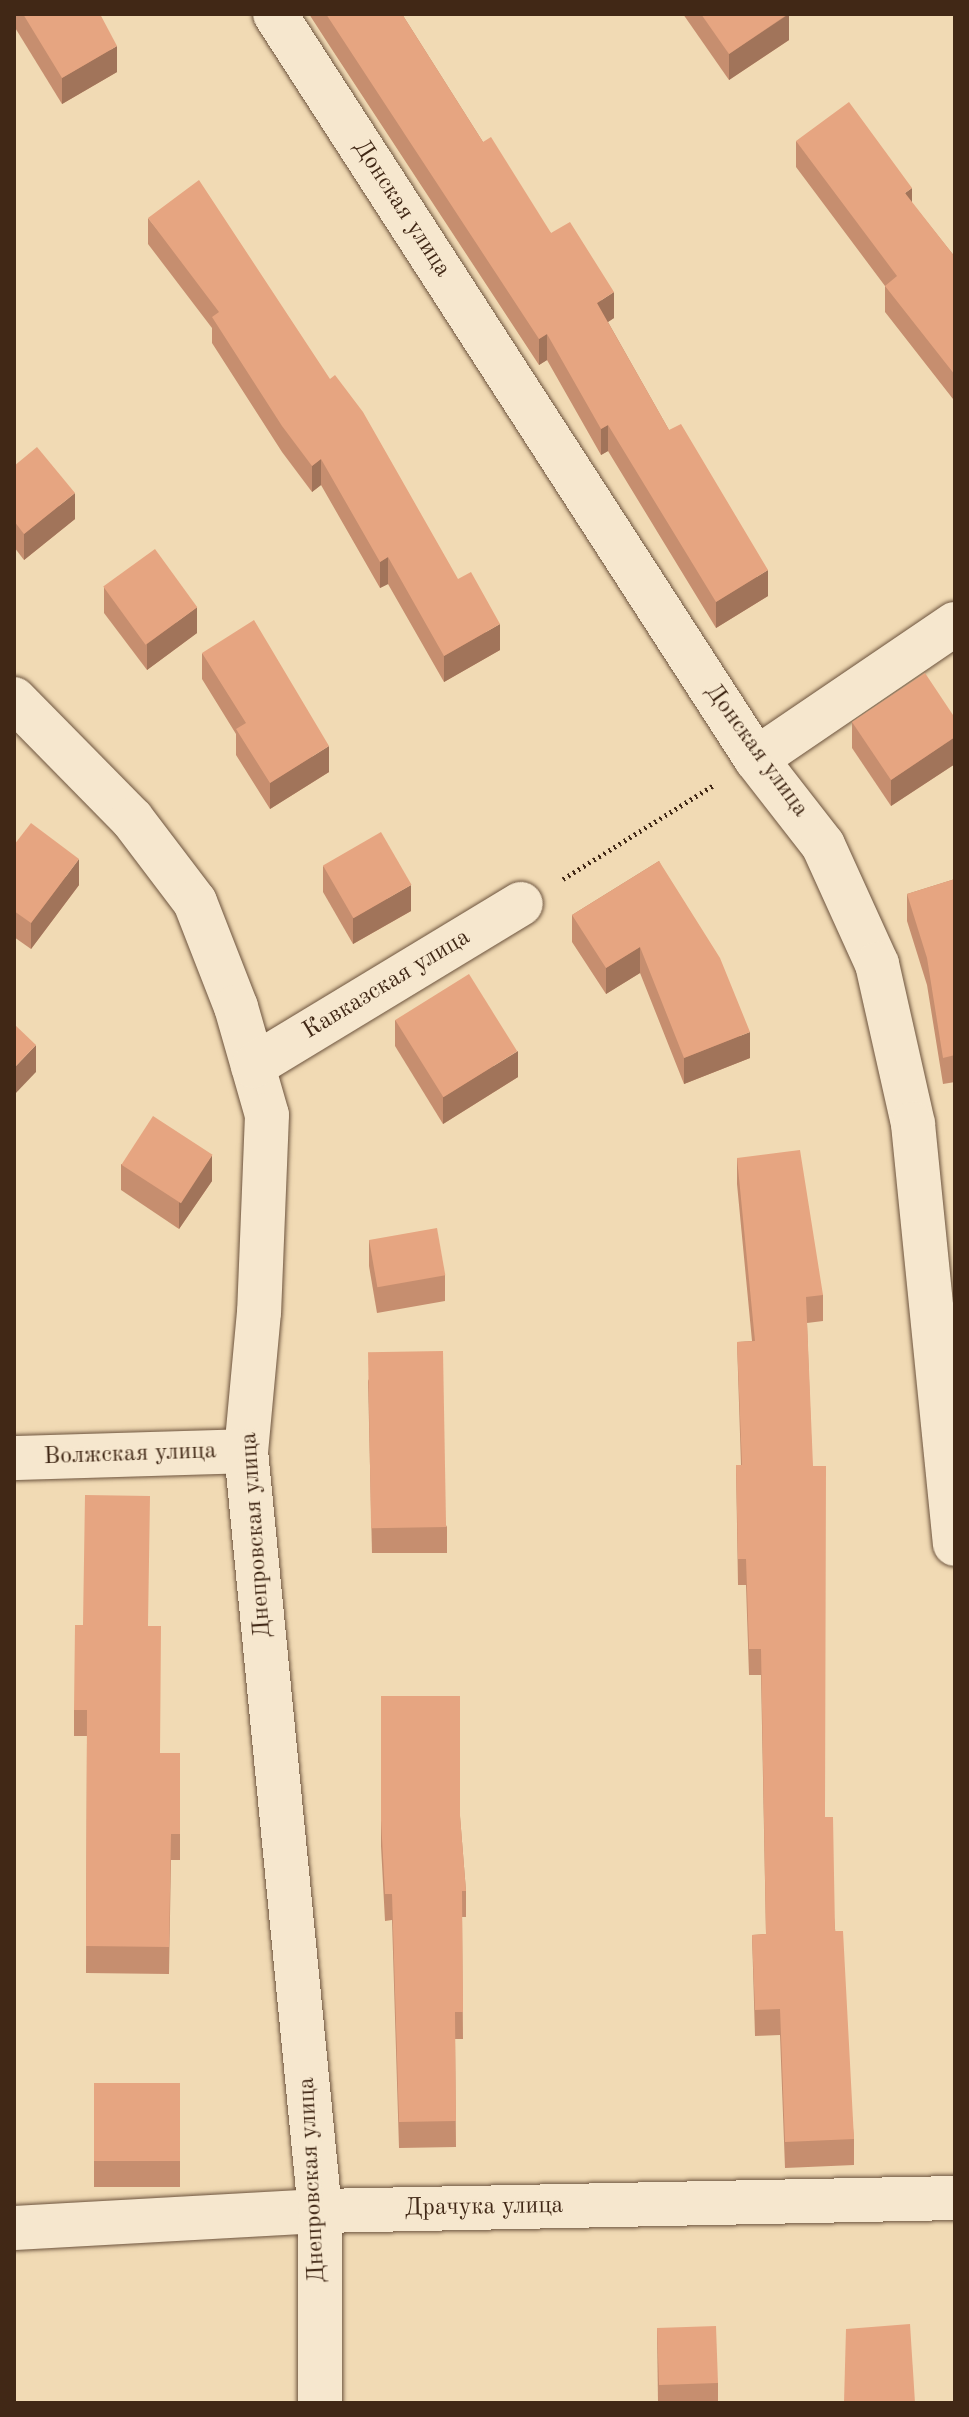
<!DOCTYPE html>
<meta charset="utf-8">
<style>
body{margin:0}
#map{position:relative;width:969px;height:2417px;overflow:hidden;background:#f1dab4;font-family:"Old Standard TT",serif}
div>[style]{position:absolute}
.path>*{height:5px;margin-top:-2.5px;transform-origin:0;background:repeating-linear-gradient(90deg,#412816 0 2px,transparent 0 6px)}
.roads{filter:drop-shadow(0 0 2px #6d543e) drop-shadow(0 0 2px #6d543e)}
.minor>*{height:44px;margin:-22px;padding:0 22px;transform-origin:22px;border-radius:22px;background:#f6e7ce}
.wall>*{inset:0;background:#c68e6f;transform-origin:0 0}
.shaded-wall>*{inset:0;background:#a1745a}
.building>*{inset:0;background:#e6a581;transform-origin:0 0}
span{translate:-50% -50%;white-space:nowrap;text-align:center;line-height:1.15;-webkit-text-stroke:6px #f6e7ce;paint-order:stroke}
.street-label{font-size:24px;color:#412816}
.frame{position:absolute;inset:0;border:16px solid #412816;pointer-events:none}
</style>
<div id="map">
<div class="path">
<i style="left:563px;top:879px;width:178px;rotate:-31.9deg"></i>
</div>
<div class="roads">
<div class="minor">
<i style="left:275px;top:14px;width:887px;rotate:57.15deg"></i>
<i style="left:756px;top:759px;width:109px;rotate:52.1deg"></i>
<i style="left:823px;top:845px;width:131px;rotate:65.6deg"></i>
<i style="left:877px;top:964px;width:164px;rotate:77.3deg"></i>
<i style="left:913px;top:1124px;width:422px;rotate:84.3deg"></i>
<i style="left:14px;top:699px;width:168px;rotate:45.5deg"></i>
<i style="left:132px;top:819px;width:104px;rotate:52.8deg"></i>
<i style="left:195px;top:902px;width:113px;rotate:68.7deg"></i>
<i style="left:236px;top:1007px;width:112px;rotate:74deg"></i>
<i style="left:267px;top:1115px;width:197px;rotate:92.3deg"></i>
<i style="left:259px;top:1312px;width:140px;rotate:95.3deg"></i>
<i style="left:246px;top:1451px;width:764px;rotate:84.44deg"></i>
<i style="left:320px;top:2211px;width:192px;rotate:90deg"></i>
<i style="left:756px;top:759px;width:240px;rotate:-34.2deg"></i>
<i style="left:253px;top:1066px;width:313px;rotate:-31.2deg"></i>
<i style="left:14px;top:1458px;width:232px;rotate:-1.7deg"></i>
<i style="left:14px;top:2228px;width:306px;rotate:-3.2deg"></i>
<i style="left:320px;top:2211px;width:635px;rotate:-1.17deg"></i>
</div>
</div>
<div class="wall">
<i style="clip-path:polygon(14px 14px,100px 14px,117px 72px,62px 104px,14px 26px)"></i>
<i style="clip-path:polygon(309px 14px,402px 14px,483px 142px,614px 318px,608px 322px,669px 430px,768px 596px,716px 628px,608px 451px,601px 455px,547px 360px,539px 365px,331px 48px)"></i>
<i style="clip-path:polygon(683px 14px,789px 14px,789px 40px,729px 80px)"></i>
<i style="clip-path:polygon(796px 141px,912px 203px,955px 257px,955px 425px,953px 422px,953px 399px,885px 312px,885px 286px,796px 167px)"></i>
<i style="clip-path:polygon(148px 218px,500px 650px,444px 682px,388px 584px,380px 588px,321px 485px,312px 492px,282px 452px,212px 343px,212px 328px,148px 244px)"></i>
<i style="clip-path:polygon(14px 466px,75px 519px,24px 560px,14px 547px)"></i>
<i style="clip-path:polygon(104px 587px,197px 633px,147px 670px,104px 613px)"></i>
<i style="clip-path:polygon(202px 653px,329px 772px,270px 809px,236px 755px,236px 734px,202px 679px)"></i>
<i style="clip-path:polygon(955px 718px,955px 764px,891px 806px,852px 748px,852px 722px)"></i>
<i style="clip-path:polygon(14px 845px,79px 885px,31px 949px,14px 937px)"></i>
<i style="clip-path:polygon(659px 861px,750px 1058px,684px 1084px,640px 973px,606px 994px,572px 942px,572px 915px)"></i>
<i style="clip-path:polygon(323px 866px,411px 911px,353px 944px,323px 892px)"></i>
<i style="clip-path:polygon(955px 879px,955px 1082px,943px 1084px,927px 985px,907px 921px,907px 894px)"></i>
<i style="clip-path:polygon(395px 1020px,518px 1077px,443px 1124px,395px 1046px)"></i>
<i style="clip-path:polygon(737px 1158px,823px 1295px,823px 1321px,807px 1323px,825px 1817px,854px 2139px,854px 2165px,785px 2168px,780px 2035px,755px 2036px,752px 1935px,766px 1934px,761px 1675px,749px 1675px,746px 1585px,738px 1585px,736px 1465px,741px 1465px,737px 1342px,752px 1341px,737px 1184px)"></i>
<i style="clip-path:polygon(121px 1164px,212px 1181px,179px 1229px,121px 1190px)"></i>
<i style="clip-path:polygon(369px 1240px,445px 1275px,445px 1301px,377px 1313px,369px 1266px)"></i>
<i style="clip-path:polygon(368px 1379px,447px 1527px,447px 1553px,372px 1553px)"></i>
<i style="clip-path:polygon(148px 1626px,160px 1753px,180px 1753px,180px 1860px,171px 1860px,169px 1974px,86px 1973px,87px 1736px,74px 1736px,74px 1710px)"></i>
<i style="clip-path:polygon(381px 1696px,460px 1816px,466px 1891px,466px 1917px,462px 1917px,463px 2039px,455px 2039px,456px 2147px,399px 2148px,392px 1920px,385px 1921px,381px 1846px)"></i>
<i style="left:94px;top:2083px;width:86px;height:104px"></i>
<i style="clip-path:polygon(657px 2328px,718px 2383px,718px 2403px,658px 2403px)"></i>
</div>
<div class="shaded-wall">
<i style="clip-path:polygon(789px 14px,789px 40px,729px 80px,729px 54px)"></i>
<i style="clip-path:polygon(117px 46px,117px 72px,62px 104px,62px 78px)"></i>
<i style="clip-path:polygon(912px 188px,912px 214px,905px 193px)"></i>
<i style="clip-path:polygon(614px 292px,614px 318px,597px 329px,597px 303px)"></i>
<i style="clip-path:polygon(547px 334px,547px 360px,539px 365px,539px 339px)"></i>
<i style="clip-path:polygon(608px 425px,608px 451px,601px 455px,601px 429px)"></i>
<i style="clip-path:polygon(321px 459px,321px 485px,312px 492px,312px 466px)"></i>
<i style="clip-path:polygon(75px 493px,75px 519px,24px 560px,24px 534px)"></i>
<i style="clip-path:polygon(388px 557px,388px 584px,380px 588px,380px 562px)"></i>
<i style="clip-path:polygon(768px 570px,768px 596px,716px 628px,716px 602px)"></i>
<i style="clip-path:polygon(197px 607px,197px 633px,147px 670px,147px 644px)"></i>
<i style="clip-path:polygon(500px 624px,500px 650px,444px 682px,444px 656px)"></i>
<i style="clip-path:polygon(955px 737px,955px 764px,891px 806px,891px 780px)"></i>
<i style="clip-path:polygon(329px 746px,329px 772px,270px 809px,270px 783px)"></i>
<i style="clip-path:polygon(79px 859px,79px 885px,31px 949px,31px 923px)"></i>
<i style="clip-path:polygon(411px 885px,411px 911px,353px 944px,353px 918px)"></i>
<i style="clip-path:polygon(640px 947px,640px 973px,606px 994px,606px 968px)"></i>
<i style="clip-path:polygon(750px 1032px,750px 1058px,684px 1084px,684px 1058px)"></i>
<i style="clip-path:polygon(36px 1045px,36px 1072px,14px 1095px,14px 1068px)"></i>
<i style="clip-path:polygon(518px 1051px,518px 1077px,443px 1124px,443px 1097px)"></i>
<i style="clip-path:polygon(212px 1155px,212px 1181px,179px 1229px,179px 1203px)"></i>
</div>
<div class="building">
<i style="clip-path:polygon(23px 14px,100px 14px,117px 46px,62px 78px)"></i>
<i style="clip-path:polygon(326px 14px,402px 14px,483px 142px,491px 137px,551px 233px,570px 222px,614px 292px,597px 303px,669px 430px,681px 424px,768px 570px,716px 602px,608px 425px,601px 429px,547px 334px,539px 339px)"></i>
<i style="clip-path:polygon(701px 14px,788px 14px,729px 54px)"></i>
<i style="clip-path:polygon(849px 102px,912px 188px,905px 193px,955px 257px,955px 375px,885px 286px,897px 276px,796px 141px)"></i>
<i style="clip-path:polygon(199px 180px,330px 379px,335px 375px,363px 412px,458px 579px,471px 572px,500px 624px,444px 656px,388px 557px,380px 562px,321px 459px,312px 466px,282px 426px,212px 317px,219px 312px,148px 218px)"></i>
<i style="clip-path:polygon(37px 447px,75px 493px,24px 534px,14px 521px,14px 466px)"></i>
<i style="left:155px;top:549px;width:72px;height:64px;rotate:54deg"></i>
<i style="clip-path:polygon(254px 620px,329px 746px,270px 783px,236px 729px,246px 723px,202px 653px)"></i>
<i style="clip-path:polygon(925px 673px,955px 718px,955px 737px,891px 780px,852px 722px)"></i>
<i style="clip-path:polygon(31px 823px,79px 859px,31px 923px,14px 911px,14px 845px)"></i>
<i style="left:381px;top:832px;width:61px;height:67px;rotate:60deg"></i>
<i style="clip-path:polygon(659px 861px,720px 958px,750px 1032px,684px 1058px,640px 947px,606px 968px,572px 915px)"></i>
<i style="clip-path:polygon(955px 879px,955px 1055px,943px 1058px,927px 958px,907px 894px)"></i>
<i style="left:469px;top:974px;width:91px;height:87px;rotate:58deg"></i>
<i style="clip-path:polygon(14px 1024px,36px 1045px,14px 1068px)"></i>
<i style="left:153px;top:1116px;width:71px;height:58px;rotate:33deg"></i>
<i style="clip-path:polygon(800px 1150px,823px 1295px,806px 1297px,813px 1466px,826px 1466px,825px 1817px,833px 1817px,835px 1931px,843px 1931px,854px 2139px,785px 2142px,780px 2009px,755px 2010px,752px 1935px,766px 1934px,761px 1649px,749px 1649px,746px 1559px,738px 1559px,736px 1465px,742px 1465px,737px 1342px,755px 1341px,737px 1158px)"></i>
<i style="left:437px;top:1228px;width:48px;height:69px;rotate:80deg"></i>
<i style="left:443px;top:1351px;width:176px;height:75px;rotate:89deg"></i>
<i style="clip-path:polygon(85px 1495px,150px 1496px,148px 1626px,161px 1626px,160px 1753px,180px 1753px,180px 1834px,171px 1834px,169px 1947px,86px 1946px,87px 1710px,74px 1710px,75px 1625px,83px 1625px)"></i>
<i style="clip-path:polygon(381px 1696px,460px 1696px,460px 1816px,466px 1891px,462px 1891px,463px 2012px,455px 2012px,456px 2121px,399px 2122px,392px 1894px,385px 1894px,381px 1820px)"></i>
<i style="left:94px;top:2083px;width:86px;height:78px"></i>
<i style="clip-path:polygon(910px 2324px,915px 2403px,844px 2403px,846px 2329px)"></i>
<i style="left:716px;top:2326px;width:57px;height:59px;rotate:88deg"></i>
</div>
<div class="street-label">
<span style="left:401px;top:209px;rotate:57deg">Донская улица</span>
<span style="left:756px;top:751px;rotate:54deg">Донская улица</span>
<span style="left:387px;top:985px;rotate:-31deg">Кавказская улица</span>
<span style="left:130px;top:1455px;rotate:-2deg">Волжская улица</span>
<span style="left:257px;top:1535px;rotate:-94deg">Днепровская улица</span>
<span style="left:313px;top:2180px;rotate:-93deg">Днепровская улица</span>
<span style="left:484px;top:2208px;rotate:-1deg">Драчука улица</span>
</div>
<div class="frame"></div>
</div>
